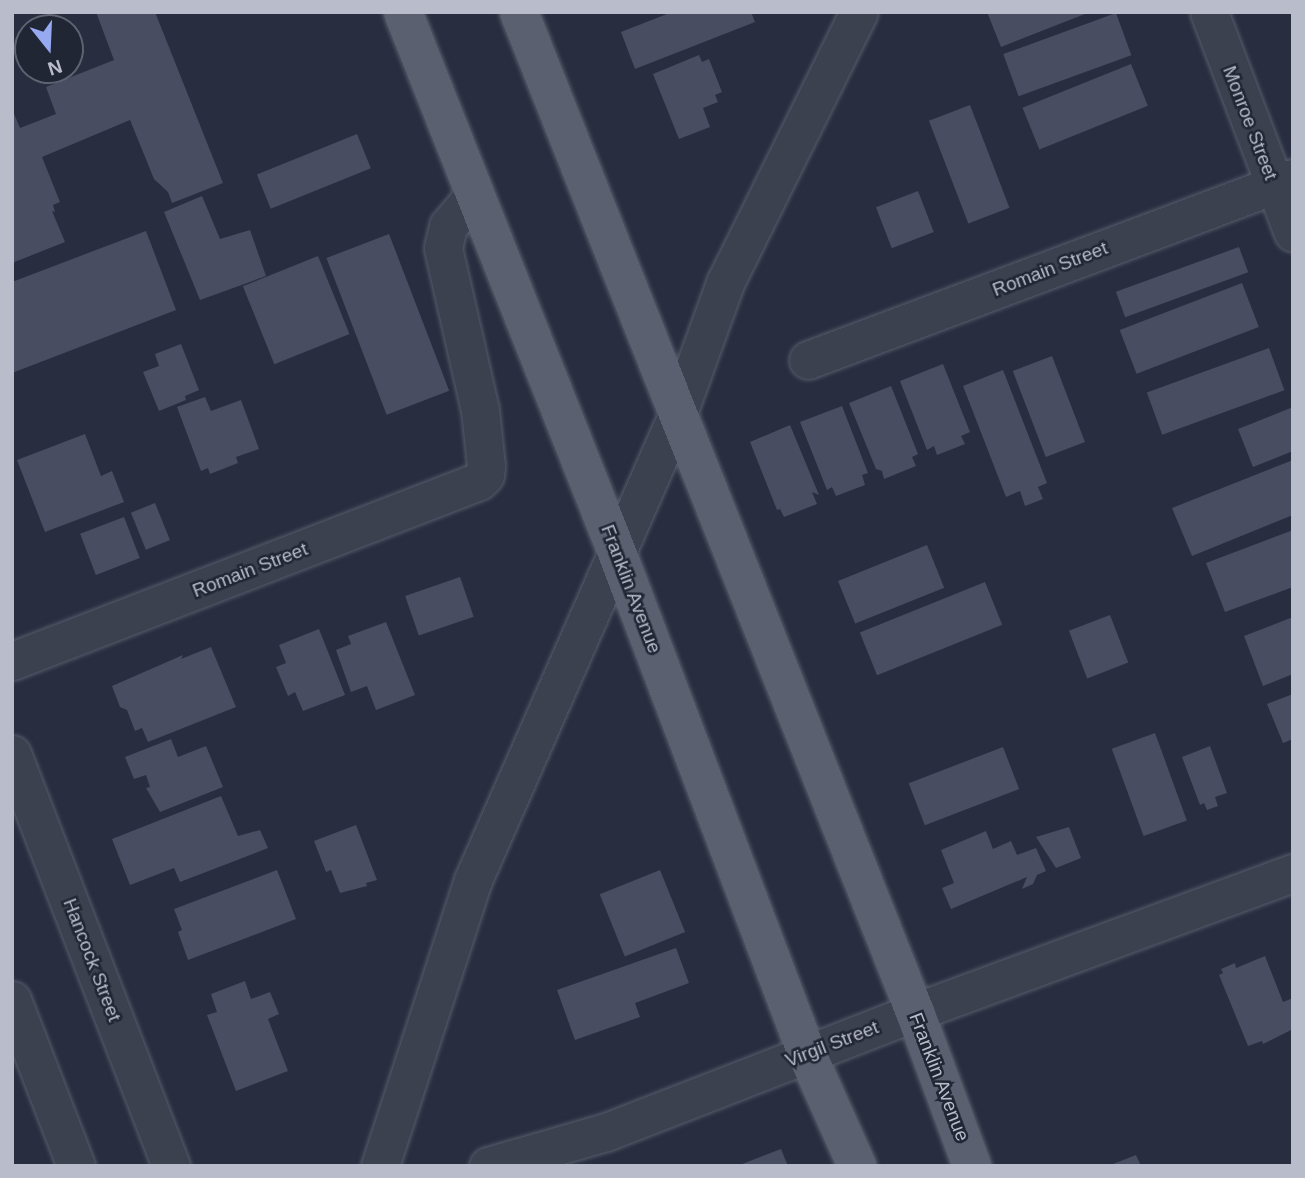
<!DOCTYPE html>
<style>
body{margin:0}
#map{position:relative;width:1305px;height:1178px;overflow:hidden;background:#282e40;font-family:Helvetica,sans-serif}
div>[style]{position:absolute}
.building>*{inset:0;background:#484d61;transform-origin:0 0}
.roads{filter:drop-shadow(0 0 2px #575c6a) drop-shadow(0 0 2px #575c6a)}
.minor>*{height:37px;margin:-18.5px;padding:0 18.5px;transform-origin:18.5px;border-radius:18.5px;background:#3c4150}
.major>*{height:38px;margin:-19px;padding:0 19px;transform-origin:19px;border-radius:19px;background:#5a606f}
span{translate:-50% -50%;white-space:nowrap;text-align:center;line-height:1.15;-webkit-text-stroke:5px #212635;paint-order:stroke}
.street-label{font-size:19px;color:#b9bcca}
.frame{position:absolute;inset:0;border:14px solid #b9bcca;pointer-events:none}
.north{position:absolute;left:14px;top:14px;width:70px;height:70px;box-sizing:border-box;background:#212635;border:2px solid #5e6271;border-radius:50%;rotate:162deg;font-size:19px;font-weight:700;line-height:28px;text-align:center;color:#b9bcca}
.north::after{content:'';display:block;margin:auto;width:24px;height:32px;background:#97aaf1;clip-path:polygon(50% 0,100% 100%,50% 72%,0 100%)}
</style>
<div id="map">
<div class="building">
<i style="clip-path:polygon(96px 12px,155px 12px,223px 183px,172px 203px,168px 192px,154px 179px,130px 120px,42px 157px,60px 202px,53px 205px,55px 212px,52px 211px,65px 242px,12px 263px,12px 109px,20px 128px,56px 114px,46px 87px,114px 60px)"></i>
<i style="clip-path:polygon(672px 12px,751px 12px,755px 22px,635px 69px,621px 32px)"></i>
<i style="clip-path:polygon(987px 12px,1090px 12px,1001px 47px)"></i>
<i style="left:1116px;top:13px;width:45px;height:120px;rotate:70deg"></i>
<i style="clip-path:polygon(699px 55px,702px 62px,709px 59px,722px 92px,715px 95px,718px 102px,703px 108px,710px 127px,679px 139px,653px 74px)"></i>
<i style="left:1131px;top:64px;width:45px;height:117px;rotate:68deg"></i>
<i style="left:970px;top:105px;width:110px;height:44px;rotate:69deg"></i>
<i style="left:357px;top:134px;width:37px;height:108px;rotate:68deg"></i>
<i style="left:918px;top:191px;width:44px;height:45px;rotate:69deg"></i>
<i style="clip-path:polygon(202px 196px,220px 239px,250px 230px,266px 276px,200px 300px,164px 212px)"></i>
<i style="clip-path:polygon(146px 231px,176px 310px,12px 373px,12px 282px)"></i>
<i style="left:389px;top:234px;width:168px;height:67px;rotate:69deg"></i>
<i style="left:1239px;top:247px;width:27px;height:131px;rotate:70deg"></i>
<i style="left:318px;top:256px;width:84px;height:81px;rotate:68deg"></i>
<i style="left:1242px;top:283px;width:47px;height:131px;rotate:69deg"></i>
<i style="clip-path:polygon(181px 344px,199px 390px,185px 396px,186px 400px,159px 411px,143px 372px,159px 366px,155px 354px)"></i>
<i style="left:1269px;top:348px;width:45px;height:130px;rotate:70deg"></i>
<i style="left:1052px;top:356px;width:92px;height:42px;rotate:69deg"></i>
<i style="clip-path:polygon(943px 364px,970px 432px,961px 436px,965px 444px,937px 455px,934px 446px,927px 450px,900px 381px)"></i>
<i style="clip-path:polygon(1003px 370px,1047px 483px,1038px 487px,1043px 499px,1025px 506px,1020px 491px,1006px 497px,963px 386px)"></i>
<i style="clip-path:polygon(891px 386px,918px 454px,912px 457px,916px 466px,884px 479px,882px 471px,876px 469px,849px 403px)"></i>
<i style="clip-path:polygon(205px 397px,211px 411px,241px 400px,259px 449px,236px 457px,238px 463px,210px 474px,208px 468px,201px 471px,177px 407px)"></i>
<i style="clip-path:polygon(842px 406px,868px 473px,862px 475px,865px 485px,836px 496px,832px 487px,827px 490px,800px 422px)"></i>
<i style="clip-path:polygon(1293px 407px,1293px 451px,1253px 467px,1238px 429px)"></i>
<i style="clip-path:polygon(790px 425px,819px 495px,812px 492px,817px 504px,784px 517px,780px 509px,777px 510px,750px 442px)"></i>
<i style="clip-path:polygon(85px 434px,101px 476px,112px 471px,124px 502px,45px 532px,17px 460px)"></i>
<i style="clip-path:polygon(1293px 460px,1293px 515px,1192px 556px,1172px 508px)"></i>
<i style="left:155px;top:503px;width:40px;height:26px;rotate:68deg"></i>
<i style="left:124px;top:517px;width:44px;height:47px;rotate:69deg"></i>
<i style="clip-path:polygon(1293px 530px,1293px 587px,1225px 612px,1206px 563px)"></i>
<i style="left:927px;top:545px;width:46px;height:96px;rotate:68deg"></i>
<i style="left:460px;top:577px;width:42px;height:58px;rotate:71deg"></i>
<i style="left:985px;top:582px;width:46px;height:135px;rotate:68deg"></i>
<i style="left:1110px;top:615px;width:51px;height:44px;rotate:69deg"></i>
<i style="clip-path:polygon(1293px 617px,1293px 674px,1263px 686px,1244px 636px)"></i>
<i style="clip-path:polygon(386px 622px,415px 695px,376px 710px,367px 686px,351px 692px,336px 650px,351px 644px,348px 636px)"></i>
<i style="clip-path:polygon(319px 629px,345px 695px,303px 711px,295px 692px,288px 696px,276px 667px,286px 663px,279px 645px)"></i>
<i style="clip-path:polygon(211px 647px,236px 707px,148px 742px,142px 728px,135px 731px,127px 710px,120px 707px,112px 686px,183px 655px,181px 659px)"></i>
<i style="clip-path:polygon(1293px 694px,1293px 739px,1283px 743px,1267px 704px)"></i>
<i style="left:1155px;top:733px;width:93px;height:46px;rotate:70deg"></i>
<i style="clip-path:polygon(171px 739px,178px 757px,206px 746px,223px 787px,160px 812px,146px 788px,150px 787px,146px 775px,134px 779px,125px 757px)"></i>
<i style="clip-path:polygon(1210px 746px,1227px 793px,1215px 797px,1218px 806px,1207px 810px,1204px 803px,1200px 805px,1182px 757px)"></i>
<i style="left:1003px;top:747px;width:45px;height:101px;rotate:69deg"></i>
<i style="clip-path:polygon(221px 796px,238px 836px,260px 830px,268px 848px,180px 882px,174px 868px,130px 885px,112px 839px)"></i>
<i style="clip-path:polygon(356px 825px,377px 880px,366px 883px,367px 886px,340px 893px,331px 870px,326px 872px,314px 841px)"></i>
<i style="clip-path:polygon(1069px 827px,1081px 858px,1056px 868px,1036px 837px)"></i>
<i style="clip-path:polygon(986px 831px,993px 849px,1011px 841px,1017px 855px,1036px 848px,1046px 871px,1037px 875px,1033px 884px,1022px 889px,1027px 877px,951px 909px,942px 888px,954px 883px,941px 850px)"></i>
<i style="clip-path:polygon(277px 870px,296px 919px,188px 960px,178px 932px,182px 930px,174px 909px)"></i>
<i style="left:660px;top:870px;width:67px;height:65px;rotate:68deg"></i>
<i style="clip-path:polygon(676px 948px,689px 983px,635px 1003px,640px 1017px,575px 1040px,557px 990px)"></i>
<i style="clip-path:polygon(1265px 956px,1283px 1002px,1293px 998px,1293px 1029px,1263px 1044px,1262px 1041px,1248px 1046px,1219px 975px,1223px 973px,1221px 969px,1235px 963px,1236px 968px)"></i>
<i style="clip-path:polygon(245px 981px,251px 999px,270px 992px,279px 1014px,268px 1019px,288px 1071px,236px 1091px,207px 1015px,217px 1012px,211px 994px)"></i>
<i style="clip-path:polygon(781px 1149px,788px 1166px,737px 1166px)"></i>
<i style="clip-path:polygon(1136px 1155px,1141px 1166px,1108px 1166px)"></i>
</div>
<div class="roads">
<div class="minor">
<i style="left:1209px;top:12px;width:236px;rotate:69.2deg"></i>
<i style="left:808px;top:360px;width:518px;rotate:-20.57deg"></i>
<i style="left:12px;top:661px;width:500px;rotate:-21.08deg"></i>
<i style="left:479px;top:481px;width:8px;rotate:-45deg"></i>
<i style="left:485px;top:475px;width:9px;rotate:-84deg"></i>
<i style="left:486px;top:466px;width:56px;rotate:-96.1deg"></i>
<i style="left:480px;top:410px;width:166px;rotate:-102.9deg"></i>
<i style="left:443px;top:248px;width:23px;rotate:-77deg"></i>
<i style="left:448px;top:226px;width:42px;rotate:-49.8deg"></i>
<i style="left:12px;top:754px;width:442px;rotate:68.9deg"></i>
<i style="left:12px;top:1000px;width:178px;rotate:68.9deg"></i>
<i style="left:380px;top:1166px;width:301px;rotate:-72deg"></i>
<i style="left:473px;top:880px;width:510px;rotate:-66.3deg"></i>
<i style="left:678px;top:413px;width:138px;rotate:-70.1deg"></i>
<i style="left:725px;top:283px;width:302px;rotate:-63.7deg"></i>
<i style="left:488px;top:1166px;width:123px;rotate:-16.1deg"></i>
<i style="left:606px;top:1132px;width:331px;rotate:-21.2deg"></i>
<i style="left:915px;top:1012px;width:403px;rotate:-20.2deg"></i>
</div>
<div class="major">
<i style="left:403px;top:12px;width:579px;rotate:68.4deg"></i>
<i style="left:616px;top:550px;width:539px;rotate:69.24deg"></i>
<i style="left:807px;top:1054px;width:123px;rotate:65.9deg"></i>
<i style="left:519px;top:12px;width:1076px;rotate:68.4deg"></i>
<i style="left:915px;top:1012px;width:164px;rotate:69.7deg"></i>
</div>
</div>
<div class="street-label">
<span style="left:1250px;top:123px;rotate:69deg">Monroe Street</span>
<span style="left:1050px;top:269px;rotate:-21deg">Romain Street</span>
<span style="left:250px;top:570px;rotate:-21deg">Romain Street</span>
<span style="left:631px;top:589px;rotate:69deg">Franklin Avenue</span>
<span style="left:92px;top:960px;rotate:69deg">Hancock Street</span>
<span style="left:832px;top:1044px;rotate:-21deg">Virgil Street</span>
<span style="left:939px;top:1077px;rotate:69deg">Franklin Avenue</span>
</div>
<div class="frame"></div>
<div class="north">N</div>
</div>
